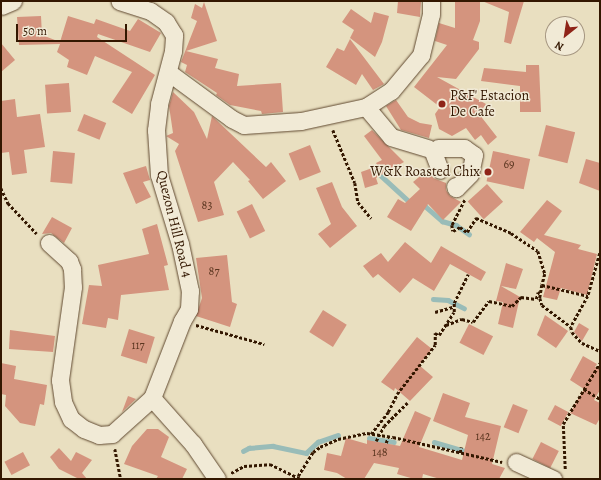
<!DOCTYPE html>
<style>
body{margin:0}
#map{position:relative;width:601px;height:480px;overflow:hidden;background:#e9dfc0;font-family:Alegreya,serif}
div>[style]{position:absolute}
.stream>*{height:4.5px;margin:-2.25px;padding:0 2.25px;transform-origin:2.25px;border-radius:2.25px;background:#99bcb8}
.building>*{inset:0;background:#d4947e;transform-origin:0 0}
.path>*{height:2.5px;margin-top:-1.25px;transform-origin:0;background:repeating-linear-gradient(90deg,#331700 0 3px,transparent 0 5px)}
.roads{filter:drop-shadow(0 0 1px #604930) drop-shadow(0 0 1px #604930)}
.street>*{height:17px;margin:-8.5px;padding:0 8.5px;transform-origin:8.5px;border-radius:8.5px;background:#f1ead6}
.dots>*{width:11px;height:11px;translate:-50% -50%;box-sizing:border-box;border:2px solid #f1ead6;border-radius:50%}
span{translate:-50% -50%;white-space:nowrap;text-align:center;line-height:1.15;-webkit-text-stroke:3px #f1ead6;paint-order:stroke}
.number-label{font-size:12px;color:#5b3620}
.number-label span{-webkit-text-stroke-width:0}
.poi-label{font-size:14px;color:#331700}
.left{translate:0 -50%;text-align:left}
.right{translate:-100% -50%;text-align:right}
.street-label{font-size:14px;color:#331700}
.frame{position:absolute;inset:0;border:2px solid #331700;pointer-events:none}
.north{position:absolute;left:545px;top:16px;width:40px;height:40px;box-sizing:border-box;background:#f1ead6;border:1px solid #a59680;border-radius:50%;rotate:210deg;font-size:11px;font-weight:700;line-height:16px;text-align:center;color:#331700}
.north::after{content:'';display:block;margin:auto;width:14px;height:18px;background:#8f2418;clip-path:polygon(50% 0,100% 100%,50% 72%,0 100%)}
.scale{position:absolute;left:16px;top:24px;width:111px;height:18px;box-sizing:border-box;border:2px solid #331700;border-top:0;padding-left:5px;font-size:12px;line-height:14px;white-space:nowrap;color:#331700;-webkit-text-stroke:3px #f1ead6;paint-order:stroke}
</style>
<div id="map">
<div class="stream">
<i style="left:377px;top:172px;width:46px;rotate:42.4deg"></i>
<i style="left:421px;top:207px;width:4px;rotate:-14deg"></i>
<i style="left:425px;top:206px;width:23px;rotate:41deg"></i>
<i style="left:442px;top:221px;width:15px;rotate:16deg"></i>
<i style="left:456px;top:225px;width:16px;rotate:35deg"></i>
<i style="left:433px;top:299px;width:15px;rotate:4deg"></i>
<i style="left:448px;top:300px;width:18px;rotate:27deg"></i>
<i style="left:369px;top:438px;width:25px;rotate:9deg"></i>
<i style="left:434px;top:442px;width:36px;rotate:16deg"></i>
<i style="left:243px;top:451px;width:7px;rotate:-27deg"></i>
<i style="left:249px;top:448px;width:24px;rotate:-5deg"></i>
<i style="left:273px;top:446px;width:34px;rotate:12deg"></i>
<i style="left:306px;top:453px;width:16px;rotate:-43deg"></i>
<i style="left:318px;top:442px;width:21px;rotate:-19deg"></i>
</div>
<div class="building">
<i style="clip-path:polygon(398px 1px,421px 1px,420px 17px,397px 13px)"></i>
<i style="clip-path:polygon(455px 1px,480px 1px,480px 21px,473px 40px,479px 42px,479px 49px,456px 79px,437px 77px,486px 104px,479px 114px,497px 137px,488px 145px,481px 135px,475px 140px,466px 128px,452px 136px,439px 129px,435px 114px,440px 107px,414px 87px,447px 45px,435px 41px,439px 23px,455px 28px)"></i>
<i style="clip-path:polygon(482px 1px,524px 1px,511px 44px,504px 42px,509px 12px)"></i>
<i style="clip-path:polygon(204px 2px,217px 41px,186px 51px,218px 59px,215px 68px,239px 74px,237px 86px,281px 83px,283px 112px,262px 114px,261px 111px,230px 105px,216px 95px,217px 93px,185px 72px,187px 65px,181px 62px,197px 21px,191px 18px,195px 4px,202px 8px)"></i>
<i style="clip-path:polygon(351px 9px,371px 23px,374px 12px,389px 16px,382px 42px,375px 57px,350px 38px,354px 30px,342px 22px)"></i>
<i style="clip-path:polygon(41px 16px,42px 35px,60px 42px,68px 16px,94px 24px,96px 19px,130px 31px,138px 19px,161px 33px,150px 52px,98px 34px,97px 37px,155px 75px,132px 114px,112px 102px,132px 72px,95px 56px,87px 75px,67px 67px,69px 60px,57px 52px,60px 44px,19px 45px,17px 17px)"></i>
<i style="clip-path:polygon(350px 39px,384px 84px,373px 90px,362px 74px,356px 85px,326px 67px,337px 48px,344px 51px)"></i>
<i style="clip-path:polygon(1px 43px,15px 60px,1px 72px)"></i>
<i style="clip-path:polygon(526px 65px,539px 65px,541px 112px,520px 112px,520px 86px,481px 81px,484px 68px,526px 72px)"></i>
<i style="left:69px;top:83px;width:29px;height:24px;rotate:86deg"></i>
<i style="clip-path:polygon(173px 92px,194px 112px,207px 139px,212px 116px,266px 167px,271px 162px,286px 181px,263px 199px,248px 181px,250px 180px,233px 162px,214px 182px,224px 215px,198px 222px,175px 151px,179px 144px,166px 136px,173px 133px,169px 106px)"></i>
<i style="clip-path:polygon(15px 99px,17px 117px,40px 114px,45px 147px,24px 150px,27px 173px,12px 175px,9px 152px,1px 153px,1px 101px)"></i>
<i style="clip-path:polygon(396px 100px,408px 117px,420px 123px,432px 125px,429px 138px,401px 130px,386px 106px)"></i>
<i style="left:84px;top:114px;width:24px;height:18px;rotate:22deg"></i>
<i style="left:546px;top:125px;width:30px;height:32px;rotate:14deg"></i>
<i style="clip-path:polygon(372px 130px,404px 162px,376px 178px,378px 184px,365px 188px,361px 172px,378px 166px,376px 163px,382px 160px,364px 136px)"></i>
<i style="left:310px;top:145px;width:29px;height:23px;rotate:68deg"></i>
<i style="left:53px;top:151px;width:22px;height:31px;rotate:5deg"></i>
<i style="left:493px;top:151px;width:38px;height:31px;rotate:12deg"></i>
<i style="clip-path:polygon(586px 159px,600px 163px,600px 191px,579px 183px)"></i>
<i style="clip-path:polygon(146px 166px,150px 180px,143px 182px,151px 197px,136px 204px,123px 173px)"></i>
<i style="clip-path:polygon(429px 169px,433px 178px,446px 183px,446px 190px,450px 196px,461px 202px,443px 220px,428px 204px,411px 231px,387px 217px,398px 199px,405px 203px,420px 189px,413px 182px)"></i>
<i style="clip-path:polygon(332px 182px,342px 207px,357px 226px,330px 248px,318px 234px,331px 224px,316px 188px)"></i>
<i style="left:487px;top:184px;width:24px;height:26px;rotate:48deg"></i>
<i style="clip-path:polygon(547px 200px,562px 211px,544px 235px,581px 245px,578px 249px,597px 254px,587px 295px,561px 288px,557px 300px,543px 297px,555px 252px,537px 238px,534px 242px,520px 232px)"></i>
<i style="left:252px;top:204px;width:30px;height:17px;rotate:64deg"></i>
<i style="clip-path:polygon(52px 217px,72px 228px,64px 243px,51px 233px,42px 234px)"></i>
<i style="clip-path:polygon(157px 224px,168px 265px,164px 266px,169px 290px,121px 295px,118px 320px,108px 318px,106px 328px,82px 324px,89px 285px,102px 286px,98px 265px,149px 254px,142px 229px)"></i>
<i style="clip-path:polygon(405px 242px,431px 263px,441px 246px,486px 272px,481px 281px,450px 264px,434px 291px,413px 278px,400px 293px,378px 274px,373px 278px,363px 266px,381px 253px,388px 262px)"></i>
<i style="clip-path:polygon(227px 255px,232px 302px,237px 304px,230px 327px,196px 316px,202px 298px,196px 258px)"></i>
<i style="clip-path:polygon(506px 263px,523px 269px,516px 289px,501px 286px,520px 297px,513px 328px,498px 324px,503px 302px,496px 301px)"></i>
<i style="left:323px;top:310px;width:28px;height:26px;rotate:32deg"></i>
<i style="clip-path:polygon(545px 315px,568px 331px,556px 348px,537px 335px)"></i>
<i style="clip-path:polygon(579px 323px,589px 329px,582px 341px,574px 332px)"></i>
<i style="left:469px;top:324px;width:27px;height:21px;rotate:27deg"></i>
<i style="left:129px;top:329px;width:27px;height:28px;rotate:17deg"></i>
<i style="clip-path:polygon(10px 330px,55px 336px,53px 352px,9px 349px)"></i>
<i style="clip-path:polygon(417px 337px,432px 349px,419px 365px,433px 377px,410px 401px,395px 388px,394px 391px,381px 382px)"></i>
<i style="clip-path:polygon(583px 356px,597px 364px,595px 367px,600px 370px,600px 390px,594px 400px,600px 403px,600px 418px,596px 425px,570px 413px,584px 389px,570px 380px)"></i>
<i style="clip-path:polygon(1px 363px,16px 366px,14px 379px,47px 385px,44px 405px,40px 404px,35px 426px,20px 423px,5px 406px,6px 395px,1px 394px)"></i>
<i style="clip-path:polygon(443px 393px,470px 403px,465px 417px,501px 426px,492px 464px,505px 468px,499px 479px,440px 479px,423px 474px,422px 479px,414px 479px,397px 474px,399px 468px,374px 463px,364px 479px,347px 479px,337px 473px,324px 470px,327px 453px,341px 456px,346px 438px,367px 444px,367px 440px,400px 446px,415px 411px,431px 418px,419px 447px,462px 460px,468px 435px,433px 421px)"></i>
<i style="clip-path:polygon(128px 396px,136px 399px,122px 412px)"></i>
<i style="left:513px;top:404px;width:16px;height:25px;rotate:22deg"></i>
<i style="left:555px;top:405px;width:15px;height:16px;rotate:28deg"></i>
<i style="clip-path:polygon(147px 429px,158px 429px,169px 437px,161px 457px,187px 469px,182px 479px,156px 479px,158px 476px,124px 464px,132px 446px)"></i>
<i style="left:541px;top:442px;width:20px;height:19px;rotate:27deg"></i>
<i style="clip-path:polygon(59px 448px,71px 461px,76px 452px,92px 460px,82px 473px,87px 479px,79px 479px,59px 469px,50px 457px)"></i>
<i style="left:23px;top:452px;width:15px;height:21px;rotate:62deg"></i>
</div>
<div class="path">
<i style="left:333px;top:130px;width:57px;rotate:67.5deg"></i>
<i style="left:355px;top:183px;width:19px;rotate:81deg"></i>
<i style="left:358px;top:202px;width:21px;rotate:51deg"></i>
<i style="left:1px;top:188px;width:17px;rotate:65deg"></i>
<i style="left:8px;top:203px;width:42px;rotate:46.9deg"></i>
<i style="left:465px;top:200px;width:28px;rotate:117deg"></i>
<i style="left:452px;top:225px;width:6px;rotate:81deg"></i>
<i style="left:453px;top:231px;width:8px;rotate:-30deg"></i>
<i style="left:460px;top:227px;width:9px;rotate:36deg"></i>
<i style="left:467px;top:232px;width:17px;rotate:-57deg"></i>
<i style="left:476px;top:218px;width:38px;rotate:23deg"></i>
<i style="left:511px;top:233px;width:32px;rotate:34deg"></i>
<i style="left:538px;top:251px;width:24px;rotate:73deg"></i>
<i style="left:545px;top:274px;width:11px;rotate:105deg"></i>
<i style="left:542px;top:285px;width:47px;rotate:13.4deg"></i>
<i style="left:600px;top:253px;width:45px;rotate:105.6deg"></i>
<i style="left:588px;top:296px;width:35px;rotate:119deg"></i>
<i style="left:571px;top:327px;width:5px;rotate:79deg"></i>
<i style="left:572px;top:332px;width:15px;rotate:48deg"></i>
<i style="left:582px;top:343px;width:20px;rotate:24deg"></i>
<i style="left:542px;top:285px;width:13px;rotate:99deg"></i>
<i style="left:540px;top:298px;width:7px;rotate:74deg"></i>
<i style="left:542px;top:305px;width:36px;rotate:37deg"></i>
<i style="left:435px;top:312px;width:19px;rotate:-16deg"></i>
<i style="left:196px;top:325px;width:71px;rotate:15.6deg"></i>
<i style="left:446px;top:325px;width:17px;rotate:-21deg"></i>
<i style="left:462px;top:319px;width:11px;rotate:15deg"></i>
<i style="left:473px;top:322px;width:26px;rotate:-53deg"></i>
<i style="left:489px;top:301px;width:24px;rotate:12deg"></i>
<i style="left:512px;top:306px;width:13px;rotate:-45deg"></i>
<i style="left:521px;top:297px;width:15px;rotate:8deg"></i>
<i style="left:536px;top:299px;width:7px;rotate:-74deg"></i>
<i style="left:538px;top:292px;width:2px;rotate:27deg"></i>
<i style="left:584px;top:389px;width:19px;rotate:32deg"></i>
<i style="left:371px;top:434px;width:28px;rotate:-52deg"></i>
<i style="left:388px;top:412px;width:20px;rotate:-63deg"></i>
<i style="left:397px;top:394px;width:62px;rotate:-52.2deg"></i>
<i style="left:435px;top:345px;width:12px;rotate:-90deg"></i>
<i style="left:435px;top:333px;width:4px;rotate:27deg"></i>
<i style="left:439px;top:335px;width:27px;rotate:-57deg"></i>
<i style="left:454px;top:312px;width:9px;rotate:-90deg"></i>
<i style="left:454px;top:303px;width:32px;rotate:-64deg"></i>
<i style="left:376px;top:441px;width:17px;rotate:-62deg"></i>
<i style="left:384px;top:426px;width:33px;rotate:-45deg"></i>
<i style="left:386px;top:443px;width:6px;rotate:-72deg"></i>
<i style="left:115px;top:449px;width:31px;rotate:79deg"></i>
<i style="left:460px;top:453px;width:6px;rotate:-81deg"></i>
<i style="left:565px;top:469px;width:45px;rotate:-92.5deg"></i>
<i style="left:563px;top:424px;width:71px;rotate:-58.8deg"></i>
<i style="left:231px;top:473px;width:15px;rotate:-28deg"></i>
<i style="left:244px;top:466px;width:26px;rotate:-4deg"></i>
<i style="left:270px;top:464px;width:34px;rotate:26deg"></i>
<i style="left:298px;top:476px;width:28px;rotate:-58deg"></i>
<i style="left:313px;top:452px;width:9px;rotate:-36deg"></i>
<i style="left:320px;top:447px;width:20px;rotate:-24deg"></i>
<i style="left:338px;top:439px;width:30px;rotate:-12deg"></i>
<i style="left:367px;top:433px;width:26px;rotate:9deg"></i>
<i style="left:393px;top:437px;width:112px;rotate:12.9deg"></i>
</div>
<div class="roads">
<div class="street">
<i style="left:1px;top:6px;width:13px;rotate:-23deg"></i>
<i style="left:168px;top:72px;width:79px;rotate:36.3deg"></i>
<i style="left:232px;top:119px;width:13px;rotate:27deg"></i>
<i style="left:244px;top:125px;width:57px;rotate:-4deg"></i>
<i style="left:301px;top:121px;width:66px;rotate:-12.2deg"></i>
<i style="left:366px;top:107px;width:30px;rotate:-33deg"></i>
<i style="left:391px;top:91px;width:47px;rotate:-50.2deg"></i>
<i style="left:421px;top:55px;width:42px;rotate:-76.3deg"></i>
<i style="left:431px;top:14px;width:13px;rotate:-90deg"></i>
<i style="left:366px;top:107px;width:39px;rotate:50deg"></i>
<i style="left:391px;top:137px;width:39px;rotate:17deg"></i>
<i style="left:438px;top:148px;width:26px"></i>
<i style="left:464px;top:148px;width:12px;rotate:35deg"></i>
<i style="left:474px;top:155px;width:19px;rotate:102deg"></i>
<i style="left:470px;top:174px;width:20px;rotate:135deg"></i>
<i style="left:456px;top:188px;width:2px;rotate:-117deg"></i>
<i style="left:433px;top:152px;width:19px;rotate:69deg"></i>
<i style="left:49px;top:243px;width:27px;rotate:42deg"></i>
<i style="left:69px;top:261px;width:9px;rotate:69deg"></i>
<i style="left:72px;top:269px;width:18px;rotate:87deg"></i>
<i style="left:73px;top:287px;width:94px;rotate:98deg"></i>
<i style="left:60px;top:380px;width:22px;rotate:82deg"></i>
<i style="left:63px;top:402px;width:19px;rotate:65deg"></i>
<i style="left:71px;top:419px;width:16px;rotate:38deg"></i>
<i style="left:84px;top:429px;width:16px;rotate:22deg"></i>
<i style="left:99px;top:435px;width:13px;rotate:-4deg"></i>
<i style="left:112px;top:434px;width:54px;rotate:-42deg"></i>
<i style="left:152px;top:398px;width:83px;rotate:-68.7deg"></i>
<i style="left:182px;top:321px;width:14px;rotate:-60deg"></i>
<i style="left:189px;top:309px;width:18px;rotate:-87deg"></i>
<i style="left:190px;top:291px;width:48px;rotate:-102deg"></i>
<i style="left:180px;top:244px;width:72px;rotate:-106.9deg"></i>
<i style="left:159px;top:175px;width:45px;rotate:-93.8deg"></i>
<i style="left:156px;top:130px;width:26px;rotate:-83deg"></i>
<i style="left:159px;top:104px;width:55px;rotate:-75.2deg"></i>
<i style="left:173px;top:51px;width:16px;rotate:-86deg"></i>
<i style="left:174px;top:35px;width:15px;rotate:-122deg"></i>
<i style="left:166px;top:22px;width:19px;rotate:-145deg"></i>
<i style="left:150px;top:11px;width:32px;rotate:-162deg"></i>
<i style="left:152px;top:398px;width:62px;rotate:48.3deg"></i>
<i style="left:193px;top:444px;width:42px;rotate:55.6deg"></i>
<i style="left:516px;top:462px;width:41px;rotate:24.7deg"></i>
</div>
</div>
<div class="dots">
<i style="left:442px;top:104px;background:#8f2418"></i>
<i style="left:488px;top:172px;background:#8f2418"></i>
</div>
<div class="number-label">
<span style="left:509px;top:165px">69</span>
<span style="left:207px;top:206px">83</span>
<span style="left:214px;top:272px">87</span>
<span style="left:138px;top:346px">117</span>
<span style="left:483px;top:437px">142</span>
<span style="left:380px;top:453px">148</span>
</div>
<div class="poi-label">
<span class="left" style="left:450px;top:104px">P&amp;F' Estacion<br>De Cafe</span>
<span class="right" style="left:480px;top:172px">W&amp;K Roasted Chix</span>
</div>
<div class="street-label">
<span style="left:174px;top:224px;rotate:76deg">Quezon Hill Road 4</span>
</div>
<div class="frame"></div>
<div class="north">N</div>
<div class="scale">50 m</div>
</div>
